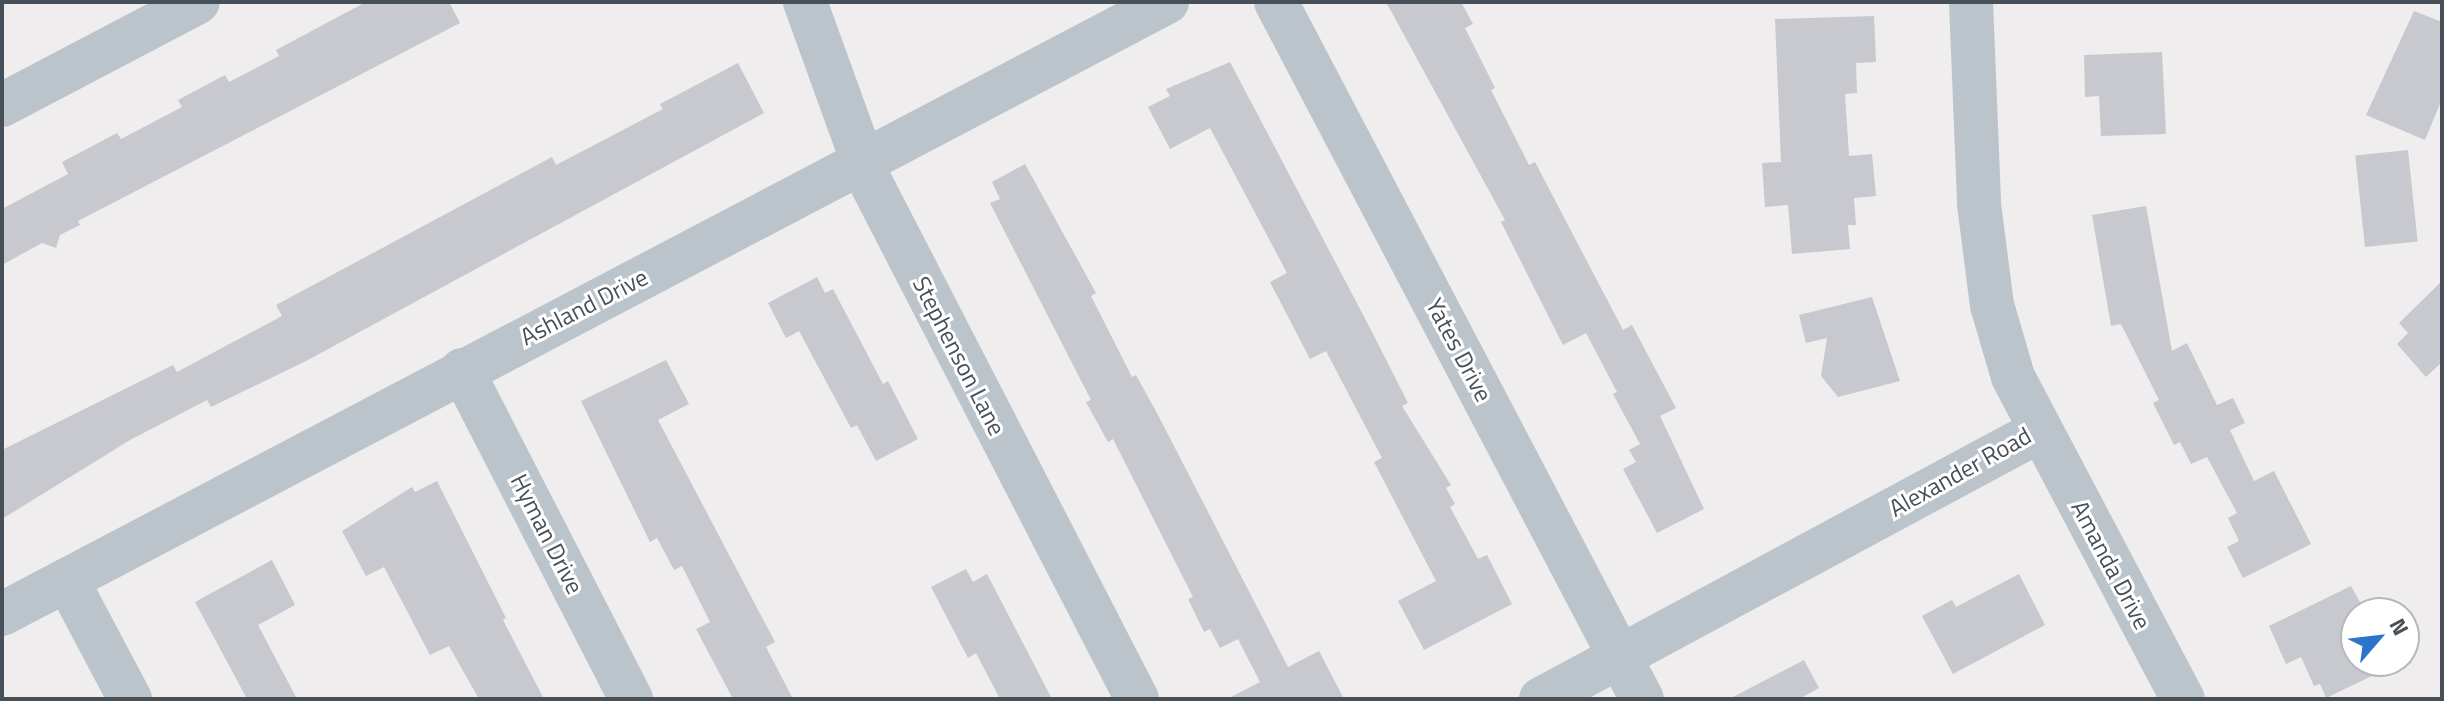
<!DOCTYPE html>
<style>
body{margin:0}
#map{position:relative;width:2444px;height:701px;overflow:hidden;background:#efeded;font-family:"Titillium Web",sans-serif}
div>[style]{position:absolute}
.building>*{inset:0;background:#c7c9cf;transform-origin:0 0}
.minor>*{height:44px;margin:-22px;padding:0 22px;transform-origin:22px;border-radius:22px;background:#bcc4cb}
span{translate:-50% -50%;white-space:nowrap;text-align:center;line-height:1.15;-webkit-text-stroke:6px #fff;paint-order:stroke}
.street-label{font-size:24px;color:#475058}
.frame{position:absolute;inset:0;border:4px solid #475058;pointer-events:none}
.north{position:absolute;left:2340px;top:597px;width:80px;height:80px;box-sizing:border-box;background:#fff;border:2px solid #b5b9bc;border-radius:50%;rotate:62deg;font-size:22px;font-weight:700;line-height:32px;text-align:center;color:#475058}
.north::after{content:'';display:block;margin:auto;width:28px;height:36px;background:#2c73ca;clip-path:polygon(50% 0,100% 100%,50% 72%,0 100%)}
</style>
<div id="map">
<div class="building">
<i style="clip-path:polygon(366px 2px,449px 2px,460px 23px,78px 221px,80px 225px,60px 235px,56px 248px,42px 243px,2px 265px,2px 209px,68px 174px,62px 162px,117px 133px,121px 139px,182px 107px,178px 100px,225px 75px,229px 82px,279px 56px,276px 50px)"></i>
<i style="clip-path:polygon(1386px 2px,1461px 2px,1473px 24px,1465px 28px,1495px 88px,1491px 90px,1529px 165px,1535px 162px,1623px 330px,1632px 325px,1676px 408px,1660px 416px,1704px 509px,1657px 533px,1623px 469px,1636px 462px,1629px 450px,1640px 444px,1613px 394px,1617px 392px,1586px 333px,1563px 345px,1501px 222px,1505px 220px)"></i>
<i style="clip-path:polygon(2414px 11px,2442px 22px,2442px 99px,2425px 140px,2366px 115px)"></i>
<i style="clip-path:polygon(1874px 16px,1876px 62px,1856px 63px,1857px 93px,1845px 94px,1849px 156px,1872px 154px,1876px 196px,1854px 198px,1856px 225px,1848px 225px,1850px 249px,1792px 254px,1788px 205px,1765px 207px,1762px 163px,1781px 162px,1775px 19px)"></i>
<i style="clip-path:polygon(2162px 52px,2166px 134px,2101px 136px,2099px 96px,2085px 97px,2084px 55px)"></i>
<i style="clip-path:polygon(1230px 62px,1370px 328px,1408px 403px,1402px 406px,1451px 485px,1446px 488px,1455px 504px,1450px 507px,1478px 559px,1487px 555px,1512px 604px,1424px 650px,1398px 601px,1436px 581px,1374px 462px,1382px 458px,1326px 351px,1310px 359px,1270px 282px,1287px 273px,1210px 128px,1170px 149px,1148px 107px,1170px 96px,1166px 89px)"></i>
<i style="clip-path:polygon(738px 63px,764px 113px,306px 361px,211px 407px,207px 400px,130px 440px,2px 519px,2px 450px,173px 365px,177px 372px,282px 316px,276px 305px,552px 157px,556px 165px,663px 109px,660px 104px)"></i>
<i style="left:2408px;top:150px;width:92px;height:53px;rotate:84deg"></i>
<i style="clip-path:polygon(1025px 164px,1096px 293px,1091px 296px,1132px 377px,1136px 375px,1158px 415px,1288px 667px,1319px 651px,1344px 699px,1227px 699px,1260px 682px,1238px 639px,1220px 648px,1210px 629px,1204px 632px,1188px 599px,1193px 597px,1113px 439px,1108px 442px,1086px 402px,1091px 400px,990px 203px,1000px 199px,992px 182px)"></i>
<i style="clip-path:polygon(2146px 206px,2172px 351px,2187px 343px,2217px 405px,2233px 398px,2245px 423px,2230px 430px,2254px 481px,2274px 471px,2311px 544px,2243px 578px,2227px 547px,2239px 541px,2228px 518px,2237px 513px,2207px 457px,2191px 464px,2180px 442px,2174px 445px,2153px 403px,2159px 400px,2121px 324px,2111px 326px,2092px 215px)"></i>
<i style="clip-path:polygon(817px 277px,825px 293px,833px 289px,883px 384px,888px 381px,918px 439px,876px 461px,857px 425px,851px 428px,799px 331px,786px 338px,768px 303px)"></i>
<i style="clip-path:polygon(2442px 281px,2442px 362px,2426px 377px,2397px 344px,2408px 333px,2399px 323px)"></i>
<i style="clip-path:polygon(1872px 297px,1900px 381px,1838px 397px,1821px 376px,1827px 338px,1806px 343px,1799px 315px)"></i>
<i style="clip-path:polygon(666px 360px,689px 404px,658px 420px,775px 642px,766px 647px,793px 699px,733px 699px,696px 629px,710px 622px,682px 566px,674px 570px,657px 538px,650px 542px,581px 401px)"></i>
<i style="clip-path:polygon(437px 481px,506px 618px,503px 620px,544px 699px,479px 699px,449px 646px,430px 655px,384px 567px,366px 576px,342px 531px,412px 487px,415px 492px)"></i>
<i style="clip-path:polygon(272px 560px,295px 605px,258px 625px,297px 699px,247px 699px,195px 602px)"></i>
<i style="clip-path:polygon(966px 569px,973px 582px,987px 574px,1052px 699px,1000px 699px,976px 653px,968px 658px,931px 587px)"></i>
<i style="clip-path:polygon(2019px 574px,2045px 625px,1953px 674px,1922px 616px,1952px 600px,1956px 607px)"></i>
<i style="clip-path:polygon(2351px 586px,2361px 604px,2356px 661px,2403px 661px,2326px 698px,2320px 684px,2314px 686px,2301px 657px,2286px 664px,2269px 626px)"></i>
<i style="clip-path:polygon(1804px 660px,1819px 688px,1799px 699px,1729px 699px)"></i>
</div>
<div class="minor">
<i style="left:805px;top:2px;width:188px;rotate:70.1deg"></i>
<i style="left:869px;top:179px;width:585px;rotate:62.73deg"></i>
<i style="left:1276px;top:2px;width:787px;rotate:62.3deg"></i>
<i style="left:1971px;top:2px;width:202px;rotate:87.7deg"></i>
<i style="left:1979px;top:204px;width:102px;rotate:82.7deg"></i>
<i style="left:1992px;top:305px;width:75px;rotate:73.7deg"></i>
<i style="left:2013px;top:377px;width:364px;rotate:62.2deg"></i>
<i style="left:2px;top:105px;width:221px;rotate:-27.7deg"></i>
<i style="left:462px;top:370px;width:370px;rotate:62.8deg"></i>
<i style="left:67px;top:580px;width:135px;rotate:62.1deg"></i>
<i style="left:2px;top:614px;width:1316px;rotate:-27.71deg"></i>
<i style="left:1541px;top:699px;width:566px;rotate:-28.29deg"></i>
</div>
<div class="street-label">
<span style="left:584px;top:307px;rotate:-27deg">Ashland Drive</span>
<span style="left:1459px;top:350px;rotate:62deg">Yates Drive</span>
<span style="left:959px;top:356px;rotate:63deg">Stephenson Lane</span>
<span style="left:1960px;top:472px;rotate:-29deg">Alexander Road</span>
<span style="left:547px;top:534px;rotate:63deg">Hyman Drive</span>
<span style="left:2111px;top:565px;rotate:62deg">Amanda Drive</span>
</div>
<div class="frame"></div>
<div class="north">N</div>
</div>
